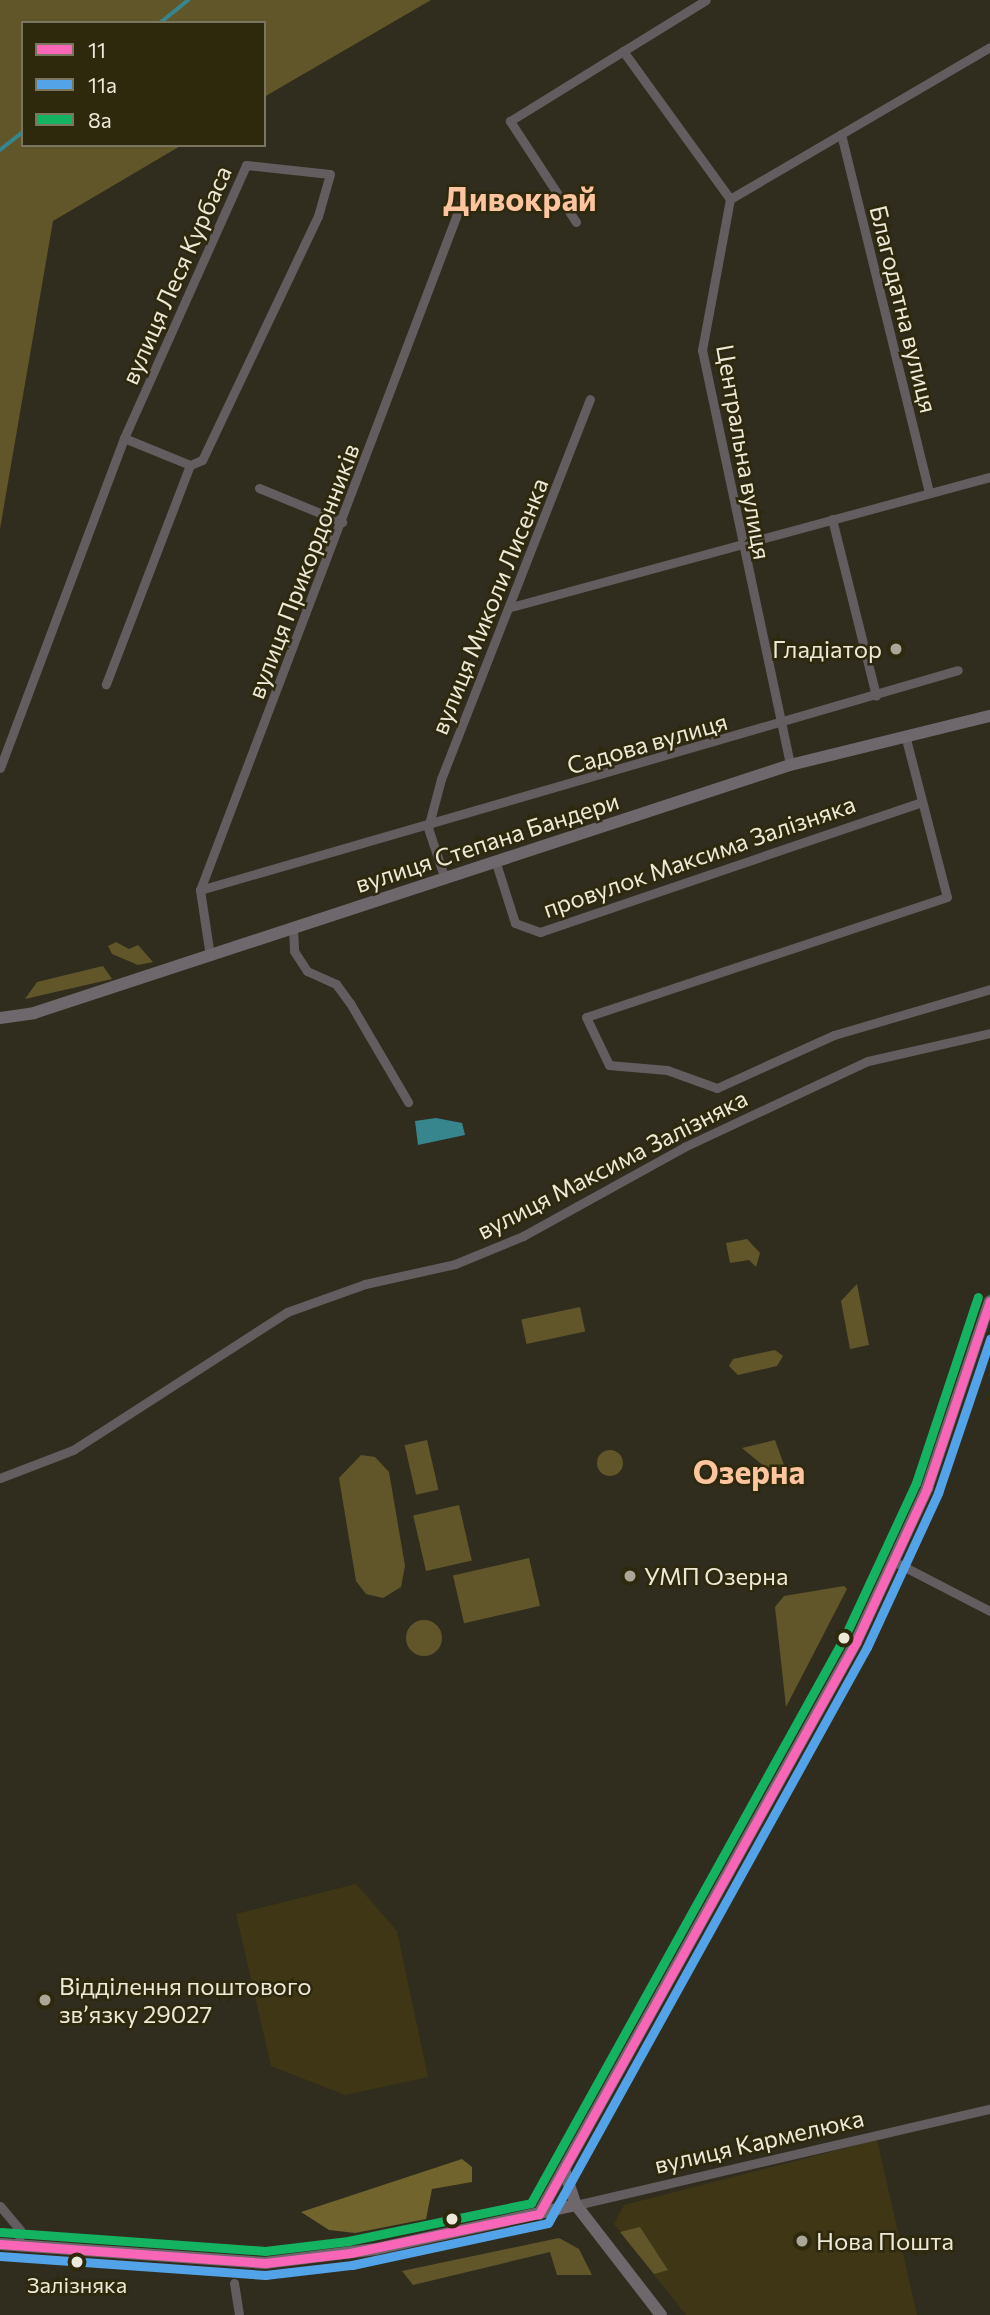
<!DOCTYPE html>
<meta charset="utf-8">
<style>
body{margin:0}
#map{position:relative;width:990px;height:2315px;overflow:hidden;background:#302d1f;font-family:Commissioner,sans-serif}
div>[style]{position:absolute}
.built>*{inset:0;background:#3e3615}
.green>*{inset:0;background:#605629;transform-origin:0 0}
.round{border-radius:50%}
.forest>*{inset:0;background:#71642d}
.water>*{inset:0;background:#37868d}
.stream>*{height:3.5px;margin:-1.75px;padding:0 1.75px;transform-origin:1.75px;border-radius:1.75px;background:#37868d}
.street>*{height:9px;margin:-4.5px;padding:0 4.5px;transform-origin:4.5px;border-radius:4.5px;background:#645d60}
.secondary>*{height:12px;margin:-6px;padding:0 6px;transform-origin:6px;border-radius:6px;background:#6e676b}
.bus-1>*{height:9px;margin:-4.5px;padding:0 4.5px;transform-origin:4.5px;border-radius:4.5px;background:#fa66b7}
.bus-2>*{height:9px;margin:-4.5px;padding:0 4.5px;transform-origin:4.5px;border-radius:4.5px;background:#53a3e8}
.bus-3>*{height:9px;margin:-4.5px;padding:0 4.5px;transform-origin:4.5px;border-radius:4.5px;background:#13b361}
.dots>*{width:19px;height:19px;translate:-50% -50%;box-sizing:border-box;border:4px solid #2e280d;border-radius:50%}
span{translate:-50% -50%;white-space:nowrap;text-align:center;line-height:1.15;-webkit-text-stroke:5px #2e280d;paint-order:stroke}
.bus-label{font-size:22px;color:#ede9d9}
.street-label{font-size:24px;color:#ede9d9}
.poi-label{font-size:24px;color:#ede9d9}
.right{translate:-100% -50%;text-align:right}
.left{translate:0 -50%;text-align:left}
.district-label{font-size:32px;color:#fcc59f;font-weight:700}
.legend{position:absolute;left:21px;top:21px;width:245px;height:126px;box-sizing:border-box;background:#2e280d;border:2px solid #7a755f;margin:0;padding:9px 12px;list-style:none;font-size:21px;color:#ede9d9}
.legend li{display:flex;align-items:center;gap:14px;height:35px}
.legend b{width:35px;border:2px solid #7a755f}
</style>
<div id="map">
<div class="built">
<i style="clip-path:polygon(356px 1884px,397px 1931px,428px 2077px,345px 2095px,271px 2066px,236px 1914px)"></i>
<i style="clip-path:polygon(877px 2140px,917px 2315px,686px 2315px,614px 2224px,624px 2205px)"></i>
</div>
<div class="green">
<i style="clip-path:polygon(0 0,431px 0,264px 97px,264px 23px,23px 23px,23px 145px,182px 145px,53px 221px,0 529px)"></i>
<i style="clip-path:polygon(116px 942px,129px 949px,138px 945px,153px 962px,138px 965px,112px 954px,108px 946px)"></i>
<i style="clip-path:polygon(103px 966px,112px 979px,25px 999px,37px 982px)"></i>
<i style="clip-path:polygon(747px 1239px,760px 1253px,756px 1267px,749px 1260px,730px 1263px,726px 1243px)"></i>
<i style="clip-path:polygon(857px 1284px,869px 1345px,850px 1349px,841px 1301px)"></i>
<i style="left:580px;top:1307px;width:25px;height:60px;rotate:78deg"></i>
<i style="clip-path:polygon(775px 1350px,783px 1356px,777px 1366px,738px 1375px,729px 1366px,733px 1359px)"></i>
<i style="left:427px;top:1440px;width:51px;height:23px;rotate:77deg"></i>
<i style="clip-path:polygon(775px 1440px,784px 1465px,801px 1466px,797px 1483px,782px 1481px,742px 1448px)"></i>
<i class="round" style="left:597px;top:1450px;width:26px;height:26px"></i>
<i style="clip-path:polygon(361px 1455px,375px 1457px,389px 1472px,405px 1566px,401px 1587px,383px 1598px,366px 1594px,356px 1581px,339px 1478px)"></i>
<i style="left:459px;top:1505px;width:57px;height:47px;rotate:77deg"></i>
<i style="left:529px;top:1558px;width:49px;height:78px;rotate:77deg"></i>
<i style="clip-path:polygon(844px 1586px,847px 1589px,786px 1707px,775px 1607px,784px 1596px)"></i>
<i class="round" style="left:406px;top:1620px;width:36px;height:36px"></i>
<i style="clip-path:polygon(640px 2227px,668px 2270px,654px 2274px,620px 2232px)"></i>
<i style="clip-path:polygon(559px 2238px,579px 2249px,592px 2275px,557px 2275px,550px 2252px,413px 2285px,402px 2271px)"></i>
</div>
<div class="forest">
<i style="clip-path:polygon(462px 2159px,472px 2167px,472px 2182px,432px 2189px,426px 2219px,355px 2233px,329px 2230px,301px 2212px)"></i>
</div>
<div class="water">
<i style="clip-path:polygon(436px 1118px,462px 1123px,465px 1135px,418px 1145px,415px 1121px)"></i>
</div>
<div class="stream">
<i style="left:160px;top:23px;width:36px;rotate:-39deg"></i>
<i style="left:0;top:150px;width:29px;rotate:-38deg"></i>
</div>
<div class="street">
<i style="left:623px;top:51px;width:183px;rotate:54.1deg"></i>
<i style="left:730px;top:199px;width:154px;rotate:100.5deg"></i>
<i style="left:702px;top:350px;width:424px;rotate:78deg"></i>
<i style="left:841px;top:134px;width:369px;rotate:76.2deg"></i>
<i style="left:730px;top:199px;width:301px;rotate:-30.3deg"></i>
<i style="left:576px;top:222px;width:121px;rotate:-123.2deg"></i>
<i style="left:510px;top:121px;width:230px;rotate:-31.7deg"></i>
<i style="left:124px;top:438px;width:71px;rotate:22.2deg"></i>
<i style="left:259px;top:488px;width:90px;rotate:22.3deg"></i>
<i style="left:832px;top:519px;width:182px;rotate:76deg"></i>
<i style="left:511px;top:607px;width:496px;rotate:-15.2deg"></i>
<i style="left:905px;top:735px;width:167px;rotate:75.5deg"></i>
<i style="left:947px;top:897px;width:380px;rotate:161.6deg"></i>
<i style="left:586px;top:1017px;width:53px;rotate:64.4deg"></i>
<i style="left:609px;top:1065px;width:58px;rotate:4.9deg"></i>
<i style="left:667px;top:1070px;width:53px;rotate:19.8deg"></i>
<i style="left:717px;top:1088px;width:128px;rotate:-24.4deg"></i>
<i style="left:834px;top:1035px;width:163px;rotate:-16.4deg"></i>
<i style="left:0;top:768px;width:353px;rotate:-69.4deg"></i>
<i style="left:124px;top:438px;width:299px;rotate:-65.9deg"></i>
<i style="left:246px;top:165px;width:84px;rotate:6.1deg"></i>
<i style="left:330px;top:174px;width:44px;rotate:105.9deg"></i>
<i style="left:318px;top:216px;width:270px;rotate:115.4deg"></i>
<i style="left:202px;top:460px;width:13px;rotate:157deg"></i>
<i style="left:190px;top:465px;width:235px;rotate:111deg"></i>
<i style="left:428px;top:828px;width:51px;rotate:-75.1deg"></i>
<i style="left:441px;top:779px;width:408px;rotate:-68.6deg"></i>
<i style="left:428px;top:828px;width:51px;rotate:71.6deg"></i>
<i style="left:495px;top:860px;width:66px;rotate:72.4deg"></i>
<i style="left:515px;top:923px;width:27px;rotate:20deg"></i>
<i style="left:540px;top:932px;width:403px;rotate:-18.8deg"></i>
<i style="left:200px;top:890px;width:789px;rotate:-16.18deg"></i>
<i style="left:293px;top:929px;width:22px;rotate:87deg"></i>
<i style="left:294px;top:951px;width:24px;rotate:57deg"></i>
<i style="left:307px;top:971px;width:32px;rotate:24deg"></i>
<i style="left:336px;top:984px;width:24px;rotate:54deg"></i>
<i style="left:350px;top:1003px;width:115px;rotate:59.6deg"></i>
<i style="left:210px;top:956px;width:67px;rotate:-98.6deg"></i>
<i style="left:200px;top:890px;width:737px;rotate:-69.18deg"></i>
<i style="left:0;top:1478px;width:78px;rotate:-21deg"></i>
<i style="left:73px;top:1450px;width:255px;rotate:-32.8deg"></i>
<i style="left:287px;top:1312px;width:83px;rotate:-19.7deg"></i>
<i style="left:365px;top:1284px;width:92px;rotate:-12.5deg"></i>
<i style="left:455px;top:1264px;width:74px;rotate:-22.4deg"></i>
<i style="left:523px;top:1236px;width:184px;rotate:-28.9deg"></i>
<i style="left:684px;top:1147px;width:203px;rotate:-25.1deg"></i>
<i style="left:868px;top:1061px;width:125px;rotate:-12.9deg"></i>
<i style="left:895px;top:1562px;width:107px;rotate:27.3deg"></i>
<i style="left:576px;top:2205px;width:425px;rotate:-13.1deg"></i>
<i style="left:0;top:2206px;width:31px;rotate:50deg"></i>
<i style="left:20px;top:2230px;width:16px;rotate:94deg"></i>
<i style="left:234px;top:2283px;width:32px;rotate:81deg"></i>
</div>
<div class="secondary">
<i style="left:0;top:1018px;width:34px;rotate:-8deg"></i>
<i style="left:34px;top:1013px;width:796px;rotate:-18.16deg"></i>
<i style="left:790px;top:765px;width:206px;rotate:-13.8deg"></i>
<i style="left:564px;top:2169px;width:38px;rotate:72deg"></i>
<i style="left:576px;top:2205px;width:139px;rotate:52.3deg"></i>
<i style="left:539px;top:2214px;width:654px;rotate:-61deg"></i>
<i style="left:856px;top:1642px;width:170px;rotate:-65.2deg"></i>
<i style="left:927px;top:1488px;width:197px;rotate:-71.4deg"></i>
<i style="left:0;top:2244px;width:266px;rotate:4.1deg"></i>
<i style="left:265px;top:2263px;width:112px;rotate:-7.2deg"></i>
<i style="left:376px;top:2249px;width:205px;rotate:-12.4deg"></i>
</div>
<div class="bus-1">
<i style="left:0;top:2244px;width:266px;rotate:4.1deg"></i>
<i style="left:265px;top:2263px;width:86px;rotate:-6.7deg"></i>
<i style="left:350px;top:2253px;width:193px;rotate:-11.7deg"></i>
<i style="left:539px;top:2214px;width:654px;rotate:-61deg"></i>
<i style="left:856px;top:1642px;width:170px;rotate:-65.2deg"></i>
<i style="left:927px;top:1488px;width:197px;rotate:-71.4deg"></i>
</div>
<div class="bus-2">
<i style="left:0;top:2256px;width:266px;rotate:4.1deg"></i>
<i style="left:265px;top:2275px;width:88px;rotate:-6.6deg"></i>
<i style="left:352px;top:2265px;width:200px;rotate:-12.1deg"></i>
<i style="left:548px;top:2223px;width:658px;rotate:-61.02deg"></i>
<i style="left:867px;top:1647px;width:170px;rotate:-65.2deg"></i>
<i style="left:938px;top:1493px;width:163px;rotate:-71.3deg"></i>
</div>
<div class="bus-3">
<i style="left:1px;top:2232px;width:265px;rotate:4.1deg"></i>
<i style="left:265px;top:2251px;width:84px;rotate:-6.9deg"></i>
<i style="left:348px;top:2241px;width:187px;rotate:-11.7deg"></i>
<i style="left:531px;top:2203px;width:648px;rotate:-61.02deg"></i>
<i style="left:845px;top:1636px;width:169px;rotate:-65.1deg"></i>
<i style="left:916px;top:1483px;width:196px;rotate:-71.6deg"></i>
</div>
<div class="dots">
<i style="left:896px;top:649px;background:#aba798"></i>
<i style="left:630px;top:1576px;background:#aba798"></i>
<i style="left:844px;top:1638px;background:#ede9d9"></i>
<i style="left:45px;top:2000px;background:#aba798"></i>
<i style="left:452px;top:2219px;background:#ede9d9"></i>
<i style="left:802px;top:2241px;background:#aba798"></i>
<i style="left:77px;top:2262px;background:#ede9d9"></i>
</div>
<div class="bus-label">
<span style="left:77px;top:2285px">Залізняка</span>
</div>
<div class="street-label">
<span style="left:176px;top:275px;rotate:-66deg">вулиця Леся Курбаса</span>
<span style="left:904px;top:309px;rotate:76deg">Благодатна вулиця</span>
<span style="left:744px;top:452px;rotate:80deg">Центральна вулиця</span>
<span style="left:303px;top:571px;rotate:-69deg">вулиця Прикордонників</span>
<span style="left:489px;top:606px;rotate:-68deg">вулиця Миколи Лисенка</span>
<span style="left:647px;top:743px;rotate:-16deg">Садова вулиця</span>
<span style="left:487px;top:842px;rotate:-18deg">вулиця Степана Бандери</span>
<span style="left:699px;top:856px;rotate:-19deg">провулок Максима Залізняка</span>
<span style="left:612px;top:1164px;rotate:-27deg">вулиця Максима Залізняка</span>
<span style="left:759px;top:2141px;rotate:-13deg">вулиця Кармелюка</span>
</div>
<div class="poi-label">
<span class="right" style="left:882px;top:649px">Гладіатор</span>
<span class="left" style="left:644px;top:1576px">УМП Озерна</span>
<span class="left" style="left:59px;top:2000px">Відділення поштового<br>зв’язку 29027</span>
<span class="left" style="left:816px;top:2241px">Нова Пошта</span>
</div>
<div class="district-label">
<span style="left:520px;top:198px">Дивокрай</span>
<span style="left:749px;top:1471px">Озерна</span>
</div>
<ul class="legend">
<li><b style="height:9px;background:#fa66b7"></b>11</li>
<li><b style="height:9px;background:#53a3e8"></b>11а</li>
<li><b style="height:9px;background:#13b361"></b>8а</li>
</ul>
</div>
